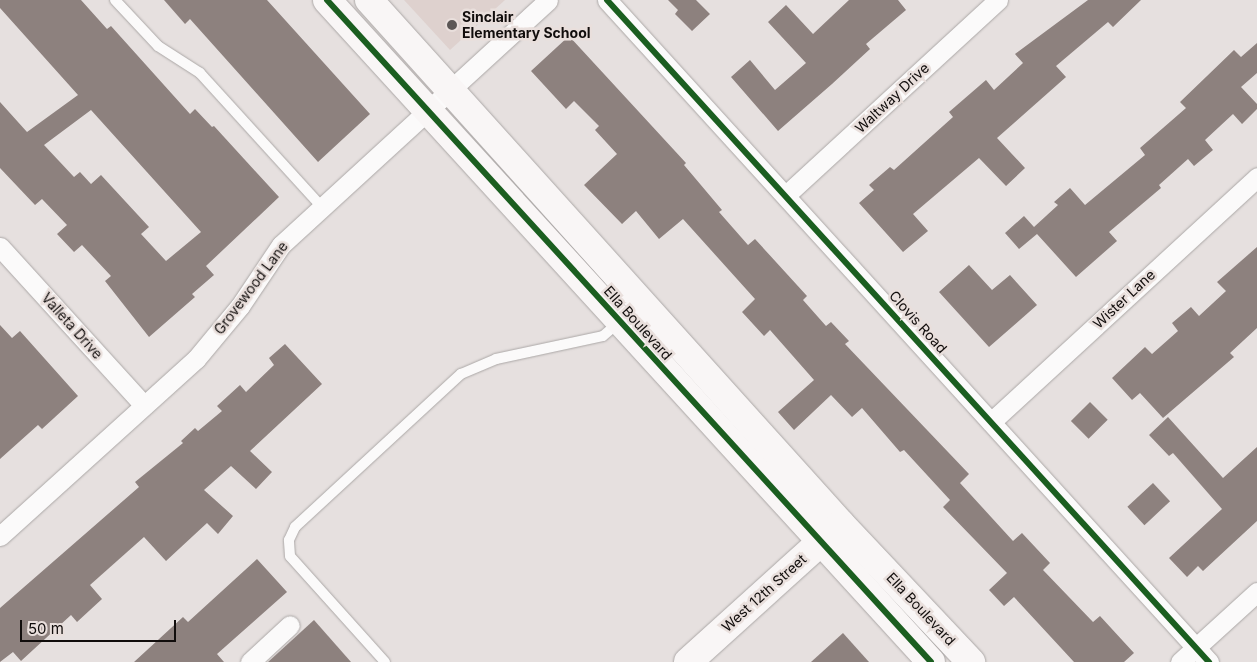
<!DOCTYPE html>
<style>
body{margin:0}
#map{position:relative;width:1257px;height:662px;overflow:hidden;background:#e6e0df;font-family:Inter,sans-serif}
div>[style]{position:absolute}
.built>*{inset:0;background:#ded1ce}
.building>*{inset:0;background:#8d817e;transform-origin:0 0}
.roads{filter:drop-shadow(0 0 1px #aba7a6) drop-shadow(0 0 1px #aba7a6)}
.lane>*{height:10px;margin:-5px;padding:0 5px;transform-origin:5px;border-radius:5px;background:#fbfafa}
.street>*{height:19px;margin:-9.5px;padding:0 9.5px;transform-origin:9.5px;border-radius:9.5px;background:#fbfafa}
.secondary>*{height:28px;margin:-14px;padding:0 14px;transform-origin:14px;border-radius:14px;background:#f9f6f6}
.cycleway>*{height:6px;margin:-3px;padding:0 3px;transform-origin:3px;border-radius:3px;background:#1b5e20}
.dots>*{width:14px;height:14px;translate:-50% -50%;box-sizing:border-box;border:2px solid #e9dfdc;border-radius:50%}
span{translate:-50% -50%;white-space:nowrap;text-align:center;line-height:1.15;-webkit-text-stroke:5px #e9dfdc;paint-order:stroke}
.poi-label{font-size:14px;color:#110d0c;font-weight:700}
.left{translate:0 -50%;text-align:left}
.street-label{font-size:14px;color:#110d0c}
.scale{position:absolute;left:20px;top:620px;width:156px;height:22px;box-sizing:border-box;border:2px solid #110d0c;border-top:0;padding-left:6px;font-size:15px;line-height:18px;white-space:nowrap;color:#110d0c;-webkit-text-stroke:4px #e9dfdc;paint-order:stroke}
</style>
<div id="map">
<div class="built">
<i style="clip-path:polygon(404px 0,505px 0,450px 50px)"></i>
</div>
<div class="building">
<i style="clip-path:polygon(evenodd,0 0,81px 0,107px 29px,111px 26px,190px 114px,195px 109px,212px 127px,214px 126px,279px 197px,206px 266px,214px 275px,192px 294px,195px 297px,149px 337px,105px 281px,111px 276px,82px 245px,74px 252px,57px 234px,67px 225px,42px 199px,35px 205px,0 168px,0 102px,27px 132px,78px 95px,0 8px,0 0,91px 110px,201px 232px,166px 261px,141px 234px,149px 227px,101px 175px,91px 184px,80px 172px,74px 177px,44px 145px,91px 110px)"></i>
<i style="clip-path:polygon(164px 0,267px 0,370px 114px,318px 162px,190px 19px,185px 24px)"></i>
<i style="clip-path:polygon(668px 0,696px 0,710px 14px,692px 31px,675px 14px,678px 10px)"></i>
<i style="clip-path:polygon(849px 0,898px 0,906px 10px,866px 44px,870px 49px,832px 84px,778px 131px,731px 77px,750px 60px,775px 90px,806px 63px,768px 22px,786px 5px,813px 34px)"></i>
<i style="clip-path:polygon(1088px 0,1141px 0,1113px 27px,1108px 22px,1056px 66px,1066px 77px,997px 138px,1025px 168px,1006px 186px,979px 158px,913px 214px,928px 231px,903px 252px,859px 203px,874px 190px,869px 185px,890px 167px,894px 170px,953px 117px,949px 112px,986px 80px,994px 90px,1023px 63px,1015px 54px)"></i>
<i style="clip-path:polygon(569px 36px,686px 163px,684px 165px,722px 210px,719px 212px,748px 245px,755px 239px,807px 296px,803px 300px,826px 326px,831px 322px,849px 341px,845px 344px,969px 474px,960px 483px,1013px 541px,1022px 533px,1050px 563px,1043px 570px,1093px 622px,1100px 616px,1134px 653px,1124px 662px,1074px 662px,1014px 597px,1004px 606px,989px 590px,1007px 573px,943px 507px,950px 500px,904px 450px,900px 452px,862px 408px,852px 417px,831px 395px,794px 430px,778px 412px,814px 380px,770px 330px,764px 336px,742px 312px,755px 299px,683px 219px,659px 239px,636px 211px,622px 224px,584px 185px,617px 154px,595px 130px,599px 126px,574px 101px,566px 109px,531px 71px)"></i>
<i style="clip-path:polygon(1257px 43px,1257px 73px,1241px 87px,1257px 104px,1257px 109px,1242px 124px,1233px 114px,1205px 140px,1213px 150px,1194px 166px,1188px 159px,1159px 185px,1161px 188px,1109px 232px,1117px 241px,1076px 277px,1037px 234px,1019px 249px,1005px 233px,1024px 216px,1034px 227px,1058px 205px,1054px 202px,1070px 188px,1085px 205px,1145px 155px,1140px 148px,1186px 108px,1180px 102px,1234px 50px,1241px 57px)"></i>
<i style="clip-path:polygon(1257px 247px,1257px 328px,1230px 353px,1234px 357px,1163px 418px,1140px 393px,1132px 400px,1112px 378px,1145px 347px,1152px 354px,1178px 331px,1172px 323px,1191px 307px,1199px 316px,1226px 291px,1217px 282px)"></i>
<i style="clip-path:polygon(969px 265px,992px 290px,1010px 275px,1037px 305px,989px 347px,939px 292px)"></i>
<i style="clip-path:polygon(0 325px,12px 338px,20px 331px,78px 396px,42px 429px,38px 425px,0 459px)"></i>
<i style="clip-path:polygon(285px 344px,322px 384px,250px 451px,272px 472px,256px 489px,231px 466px,204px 490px,233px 516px,218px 534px,207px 523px,166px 561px,144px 537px,90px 585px,102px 599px,77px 622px,71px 615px,21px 661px,13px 652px,0 662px,0 608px,139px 487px,135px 482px,183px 443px,181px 441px,195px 428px,198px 431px,222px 411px,217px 406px,240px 385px,246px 392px,274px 365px,269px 358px)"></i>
<i style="left:1090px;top:402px;width:25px;height:27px;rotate:45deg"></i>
<i style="clip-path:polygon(1168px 417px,1223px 478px,1257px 447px,1257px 521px,1203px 571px,1198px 566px,1187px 577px,1169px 558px,1222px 509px,1173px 453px,1169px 456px,1149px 435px)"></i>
<i style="left:1153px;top:483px;width:25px;height:35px;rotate:47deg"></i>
<i style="clip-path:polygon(257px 559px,287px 592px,217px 654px,224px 662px,134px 662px,183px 617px,188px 622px)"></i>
<i style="clip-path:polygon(314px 620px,351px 662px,268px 662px)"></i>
<i style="clip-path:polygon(843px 633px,869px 662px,811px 662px)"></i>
</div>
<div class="roads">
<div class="lane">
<i style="left:115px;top:0;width:63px;rotate:46.9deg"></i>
<i style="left:158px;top:46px;width:50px;rotate:32.7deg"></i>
<i style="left:200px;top:73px;width:180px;rotate:47.7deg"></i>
<i style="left:385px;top:662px;width:142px;rotate:-131.9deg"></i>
<i style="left:290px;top:556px;width:16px;rotate:-94deg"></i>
<i style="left:289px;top:540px;width:14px;rotate:-65deg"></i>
<i style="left:295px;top:527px;width:226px;rotate:-42.7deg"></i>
<i style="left:461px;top:374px;width:38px;rotate:-23deg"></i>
<i style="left:496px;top:359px;width:109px;rotate:-12.1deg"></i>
<i style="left:603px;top:336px;width:21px;rotate:-41deg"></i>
</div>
<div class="street">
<i style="left:607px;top:0;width:895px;rotate:47.72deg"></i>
<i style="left:786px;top:195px;width:288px;rotate:-42.6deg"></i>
<i style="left:0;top:247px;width:214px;rotate:47.7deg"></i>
<i style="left:991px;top:422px;width:362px;rotate:-42.6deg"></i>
<i style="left:0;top:536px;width:264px;rotate:-42.1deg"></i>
<i style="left:196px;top:359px;width:69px;rotate:-50.3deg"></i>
<i style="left:240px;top:306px;width:73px;rotate:-56.1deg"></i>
<i style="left:281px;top:245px;width:362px;rotate:-42.5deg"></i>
<i style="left:250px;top:662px;width:54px;rotate:-42.8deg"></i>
<i style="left:1180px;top:662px;width:104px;rotate:-42.3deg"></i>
</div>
<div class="secondary">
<i style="left:327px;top:0;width:896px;rotate:47.62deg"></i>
<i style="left:369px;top:0;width:705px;rotate:47.99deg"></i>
<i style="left:841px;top:524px;width:190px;rotate:46.7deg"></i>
<i style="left:688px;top:662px;width:197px;rotate:-42.1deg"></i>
</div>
</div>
<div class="cycleway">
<i style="left:327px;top:0;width:896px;rotate:47.62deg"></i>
<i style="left:607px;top:0;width:895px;rotate:47.72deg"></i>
</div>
<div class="dots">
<i style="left:452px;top:25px;background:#5c5756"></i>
</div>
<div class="poi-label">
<span class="left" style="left:462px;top:25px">Sinclair<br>Elementary School</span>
</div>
<div class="street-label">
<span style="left:892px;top:98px;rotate:-43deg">Waltway Drive</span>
<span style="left:251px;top:288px;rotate:-53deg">Grovewood Lane</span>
<span style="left:1124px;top:299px;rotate:-43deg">Wister Lane</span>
<span style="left:918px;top:322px;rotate:48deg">Clovis Road</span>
<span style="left:638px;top:323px;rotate:48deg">Ella Boulevard</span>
<span style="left:72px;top:326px;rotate:48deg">Valleta Drive</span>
<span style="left:764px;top:593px;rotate:-42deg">West 12th Street</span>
<span style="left:921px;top:609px;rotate:47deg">Ella Boulevard</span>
</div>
<div class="scale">50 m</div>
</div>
